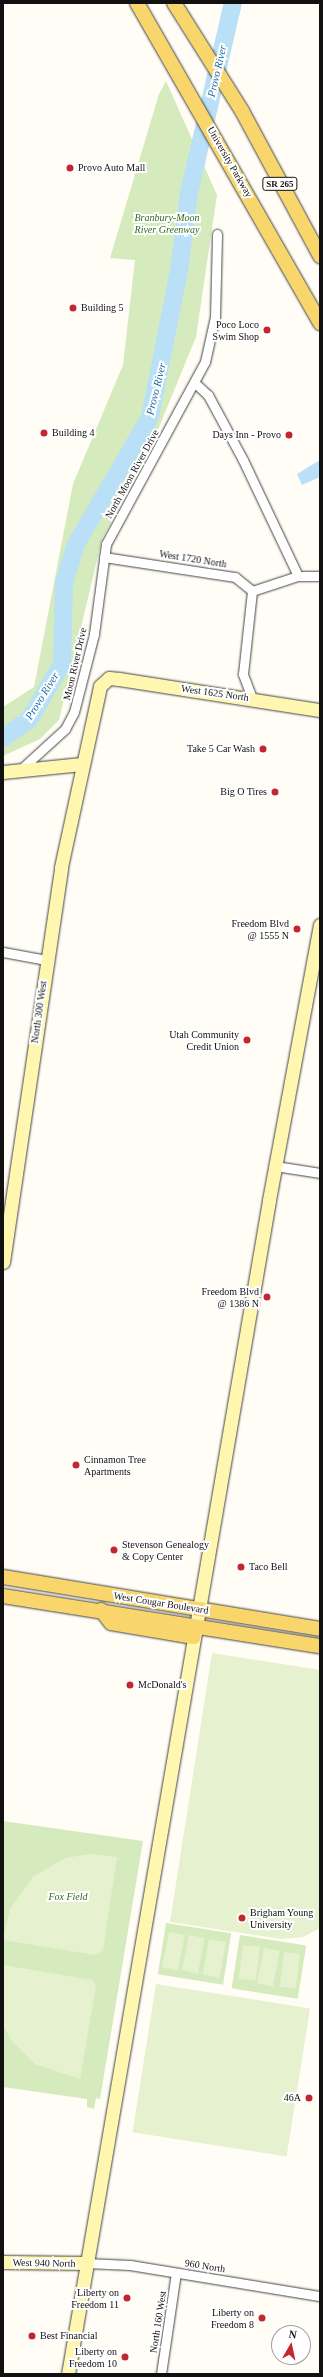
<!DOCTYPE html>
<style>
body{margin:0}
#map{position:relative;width:323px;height:2377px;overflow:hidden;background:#fffdf5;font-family:Georgia,serif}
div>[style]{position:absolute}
.green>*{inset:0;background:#d5ebbd;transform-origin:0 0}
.pitch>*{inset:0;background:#e6f2cf;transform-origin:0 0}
.water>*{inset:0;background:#b9e0f7}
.river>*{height:18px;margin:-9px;padding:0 9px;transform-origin:9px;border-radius:9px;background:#b9e0f7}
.roads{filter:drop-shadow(0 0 1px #444) drop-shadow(0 0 1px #444)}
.street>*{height:9px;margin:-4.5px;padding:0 4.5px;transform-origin:4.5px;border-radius:4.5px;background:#fff}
.secondary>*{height:13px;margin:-6.5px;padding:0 6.5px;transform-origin:6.5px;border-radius:6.5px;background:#fff6b0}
.primary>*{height:14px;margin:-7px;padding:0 7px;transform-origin:7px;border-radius:7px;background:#f9d66b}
.dots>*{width:11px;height:11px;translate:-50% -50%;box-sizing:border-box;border:2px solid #fff;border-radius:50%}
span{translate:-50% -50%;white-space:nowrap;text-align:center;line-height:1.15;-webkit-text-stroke:4px #fff;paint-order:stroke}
.shield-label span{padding:1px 3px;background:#fff;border:1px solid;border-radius:3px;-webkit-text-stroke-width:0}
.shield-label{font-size:9px;color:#111;font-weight:700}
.street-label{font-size:10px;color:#111}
.poi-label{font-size:10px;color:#111}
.left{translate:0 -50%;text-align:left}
.right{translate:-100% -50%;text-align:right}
.park-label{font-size:10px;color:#2f6b1f;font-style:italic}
.water-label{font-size:11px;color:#1768a6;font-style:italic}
.frame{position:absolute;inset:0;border:4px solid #111;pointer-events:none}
.north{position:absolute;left:271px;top:2325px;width:40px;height:40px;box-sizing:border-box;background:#fff;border:1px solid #a0a0a0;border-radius:50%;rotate:9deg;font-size:11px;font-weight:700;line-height:16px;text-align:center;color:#111}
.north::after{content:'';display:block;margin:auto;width:14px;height:18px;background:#c4262e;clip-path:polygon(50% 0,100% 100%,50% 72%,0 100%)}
</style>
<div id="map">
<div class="green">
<i style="clip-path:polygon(166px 81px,217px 195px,196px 337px,150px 449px,102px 539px,59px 720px,40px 739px,3px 756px,3px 707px,34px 687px,73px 484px,123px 365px,135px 260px,110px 258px,159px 94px)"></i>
<i style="clip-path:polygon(3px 1821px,143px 1841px,100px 2099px,96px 2098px,94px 2109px,87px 2107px,87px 2099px,3px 2087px)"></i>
<i style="left:166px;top:1923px;width:66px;height:52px;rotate:9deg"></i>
<i style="left:240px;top:1935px;width:67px;height:54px;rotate:9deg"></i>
</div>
<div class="pitch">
<i style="clip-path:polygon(212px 1653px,320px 1670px,320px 1928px,303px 1937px,281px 1939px,170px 1922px)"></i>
<i style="clip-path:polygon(91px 1854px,117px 1857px,103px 1950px,95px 1955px,3px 1940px,10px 1909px,33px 1877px,65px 1858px)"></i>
<i style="left:169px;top:1932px;width:16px;height:36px;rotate:11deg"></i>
<i style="left:189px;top:1935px;width:16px;height:36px;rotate:11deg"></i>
<i style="left:209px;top:1939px;width:17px;height:36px;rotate:10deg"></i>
<i style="left:243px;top:1945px;width:17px;height:34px;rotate:7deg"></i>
<i style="left:264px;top:1948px;width:16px;height:36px;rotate:11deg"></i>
<i style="left:284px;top:1952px;width:16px;height:35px;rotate:7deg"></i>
<i style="clip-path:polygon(3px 1965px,92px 1980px,96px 1986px,80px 2079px,35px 2064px,11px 2040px,3px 2025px)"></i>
<i style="left:156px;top:1984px;width:156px;height:150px;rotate:9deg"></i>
</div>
<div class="water">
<i style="clip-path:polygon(320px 460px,320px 477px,302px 485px,297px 474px)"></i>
</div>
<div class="river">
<i style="left:3px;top:738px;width:32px;rotate:-35deg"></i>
<i style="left:29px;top:720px;width:65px;rotate:-59.5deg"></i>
<i style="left:62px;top:664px;width:81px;rotate:-88.6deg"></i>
<i style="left:64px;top:583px;width:39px;rotate:-73deg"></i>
<i style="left:75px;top:546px;width:149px;rotate:-59.8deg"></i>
<i style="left:150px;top:417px;width:149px;rotate:-78.8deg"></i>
<i style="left:179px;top:271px;width:79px;rotate:-82.7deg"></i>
<i style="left:189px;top:193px;width:195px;rotate:-77deg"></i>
</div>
<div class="roads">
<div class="street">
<i style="left:195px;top:383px;width:18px;rotate:43deg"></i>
<i style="left:208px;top:395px;width:74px;rotate:61.7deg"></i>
<i style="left:243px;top:460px;width:128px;rotate:64.6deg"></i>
<i style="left:104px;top:557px;width:133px;rotate:8.7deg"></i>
<i style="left:235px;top:577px;width:22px;rotate:39deg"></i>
<i style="left:252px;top:591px;width:48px;rotate:-18.1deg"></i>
<i style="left:298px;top:576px;width:22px"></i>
<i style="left:252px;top:698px;width:26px;rotate:-111deg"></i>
<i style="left:243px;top:674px;width:83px;rotate:-83.8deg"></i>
<i style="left:20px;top:770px;width:61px;rotate:-42.3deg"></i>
<i style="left:65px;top:729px;width:19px;rotate:-62deg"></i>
<i style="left:74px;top:712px;width:81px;rotate:-75.6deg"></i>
<i style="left:94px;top:634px;width:91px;rotate:-82.4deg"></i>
<i style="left:106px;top:544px;width:207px;rotate:-61.5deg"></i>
<i style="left:205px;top:362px;width:46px;rotate:-77.5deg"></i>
<i style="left:215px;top:317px;width:83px;rotate:-88.6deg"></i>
<i style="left:3px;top:952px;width:44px;rotate:10.5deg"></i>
<i style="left:275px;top:1166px;width:46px;rotate:8.8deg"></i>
<i style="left:86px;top:2263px;width:44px;rotate:2.6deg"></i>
<i style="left:130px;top:2265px;width:193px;rotate:9.3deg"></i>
<i style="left:161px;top:2374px;width:102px;rotate:-81.6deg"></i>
</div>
<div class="secondary">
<i style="left:3px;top:772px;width:79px;rotate:-5.8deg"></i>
<i style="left:3px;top:1262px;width:399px;rotate:-81.6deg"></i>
<i style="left:61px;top:867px;width:185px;rotate:-77.8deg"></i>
<i style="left:100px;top:686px;width:12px;rotate:-42deg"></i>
<i style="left:109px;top:678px;width:10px;rotate:6deg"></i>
<i style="left:119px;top:679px;width:203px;rotate:8.8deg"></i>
<i style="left:3px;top:2262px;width:83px;rotate:0.7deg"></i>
<i style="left:68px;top:2374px;width:1191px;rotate:-80.28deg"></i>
<i style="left:269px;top:1200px;width:280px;rotate:-79.5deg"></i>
</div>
<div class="primary">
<i style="left:137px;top:3px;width:369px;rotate:60.2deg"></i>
<i style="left:174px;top:3px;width:128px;rotate:57.8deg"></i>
<i style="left:242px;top:111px;width:165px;rotate:61.7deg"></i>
<i style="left:3px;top:1577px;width:321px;rotate:9.3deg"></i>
<i style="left:3px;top:1596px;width:321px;rotate:9deg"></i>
<i style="left:101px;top:1610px;width:16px;rotate:52deg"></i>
<i style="left:111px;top:1623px;width:84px;rotate:9.6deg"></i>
</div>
</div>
<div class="dots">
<i style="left:70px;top:168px;background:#c4262e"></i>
<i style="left:73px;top:308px;background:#c4262e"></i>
<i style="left:267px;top:330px;background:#c4262e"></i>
<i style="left:44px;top:433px;background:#c4262e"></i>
<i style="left:289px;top:435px;background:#c4262e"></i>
<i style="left:263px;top:749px;background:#c4262e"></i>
<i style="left:275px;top:792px;background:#c4262e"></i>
<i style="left:297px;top:929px;background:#c4262e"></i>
<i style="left:247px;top:1040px;background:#c4262e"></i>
<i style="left:267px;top:1297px;background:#c4262e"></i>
<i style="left:76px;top:1465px;background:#c4262e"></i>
<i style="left:114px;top:1550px;background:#c4262e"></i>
<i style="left:241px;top:1567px;background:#c4262e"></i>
<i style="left:130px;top:1685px;background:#c4262e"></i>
<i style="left:242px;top:1918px;background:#c4262e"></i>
<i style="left:309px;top:2098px;background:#c4262e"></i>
<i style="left:127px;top:2298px;background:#c4262e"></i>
<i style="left:262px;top:2318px;background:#c4262e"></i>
<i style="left:32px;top:2336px;background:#c4262e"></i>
<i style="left:125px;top:2357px;background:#c4262e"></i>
</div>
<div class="shield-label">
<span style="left:280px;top:184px">SR 265</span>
</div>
<div class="street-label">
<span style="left:230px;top:162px;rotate:60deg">University Parkway</span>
<span style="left:132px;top:474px;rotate:-61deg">North Moon River Drive</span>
<span style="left:193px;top:559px;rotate:9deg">West 1720 North</span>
<span style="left:75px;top:664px;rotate:-77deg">Moon River Drive</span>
<span style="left:215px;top:693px;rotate:8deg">West 1625 North</span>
<span style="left:39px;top:1012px;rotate:-82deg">North 300 West</span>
<span style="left:161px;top:1603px;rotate:9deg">West Cougar Boulevard</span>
<span style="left:44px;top:2263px;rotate:1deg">West 940 North</span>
<span style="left:205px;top:2266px;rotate:9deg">960 North</span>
<span style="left:158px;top:2322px;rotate:-81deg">North 160 West</span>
</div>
<div class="poi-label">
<span class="left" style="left:78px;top:168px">Provo Auto Mall</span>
<span class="left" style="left:81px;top:308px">Building 5</span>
<span class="right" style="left:259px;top:330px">Poco Loco<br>Swim Shop</span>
<span class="left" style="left:52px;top:433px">Building 4</span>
<span class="right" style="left:281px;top:435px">Days Inn - Provo</span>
<span class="right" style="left:255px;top:749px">Take 5 Car Wash</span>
<span class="right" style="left:267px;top:792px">Big O Tires</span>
<span class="right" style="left:289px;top:929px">Freedom Blvd<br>@ 1555 N</span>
<span class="right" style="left:239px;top:1040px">Utah Community<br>Credit Union</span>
<span class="right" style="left:259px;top:1297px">Freedom Blvd<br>@ 1386 N</span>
<span class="left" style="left:84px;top:1465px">Cinnamon Tree<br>Apartments</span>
<span class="left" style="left:122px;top:1550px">Stevenson Genealogy<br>&amp; Copy Center</span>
<span class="left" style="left:249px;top:1567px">Taco Bell</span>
<span class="left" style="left:138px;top:1685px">McDonald's</span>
<span class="left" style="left:250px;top:1918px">Brigham Young<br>University</span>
<span class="right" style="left:301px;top:2098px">46A</span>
<span class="right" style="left:119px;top:2298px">Liberty on<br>Freedom 11</span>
<span class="right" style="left:254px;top:2318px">Liberty on<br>Freedom 8</span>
<span class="left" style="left:40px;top:2336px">Best Financial</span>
<span class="right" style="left:117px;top:2357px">Liberty on<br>Freedom 10</span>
</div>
<div class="park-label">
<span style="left:167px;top:223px">Branbury-Moon<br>River Greenway</span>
<span style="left:68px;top:1897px">Fox Field</span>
</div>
<div class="water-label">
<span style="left:217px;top:71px;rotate:-77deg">Provo River</span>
<span style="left:156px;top:389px;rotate:-76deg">Provo River</span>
<span style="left:42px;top:696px;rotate:-58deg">Provo River</span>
</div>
<div class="frame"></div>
<div class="north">N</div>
</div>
